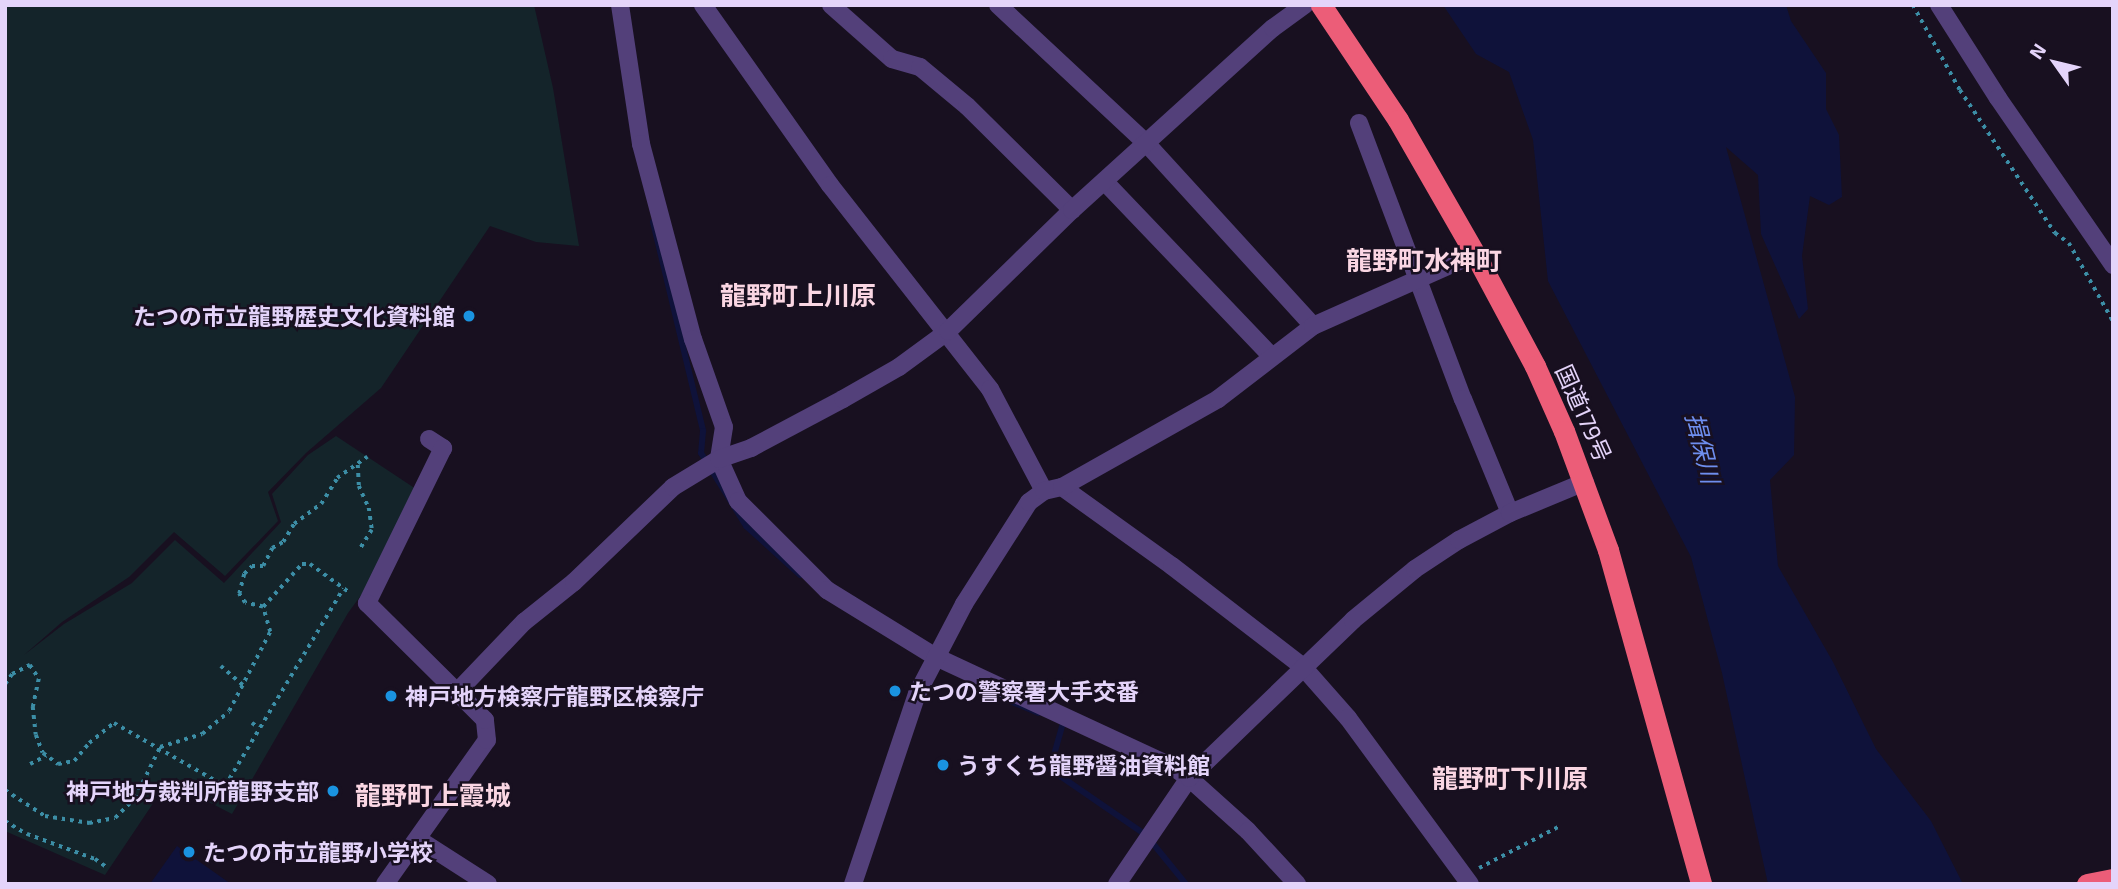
<!DOCTYPE html>
<meta charset="utf-8">
<style>
body{margin:0}
#map{position:relative;width:2118px;height:889px;overflow:hidden;background:#181020;font-family:"Exo 2","Noto Sans JP",sans-serif}
div>[style]{position:absolute}
.green>*{inset:0;background:#14242a}
.water>*{inset:0;background:#0f123a}
.stream>*{height:6px;margin:-3px;padding:0 3px;transform-origin:3px;border-radius:3px;background:#0f123a}
.path>*{height:3.5px;margin-top:-1.75px;transform-origin:0;background:repeating-linear-gradient(90deg,#3c8ea6 0 3.5px,transparent 0 8.5px)}
.minor>*{height:18px;margin:-9px;padding:0 9px;transform-origin:9px;border-radius:9px;background:#53407a}
.highway>*{height:21px;margin:-10.5px;padding:0 10.5px;transform-origin:10.5px;border-radius:10.5px;background:#ec5d78}
.dots>*{width:19px;height:19px;translate:-50% -50%;box-sizing:border-box;border:4px solid #181020;border-radius:50%}
span{translate:-50% -50%;white-space:nowrap;text-align:center;line-height:1.15;-webkit-text-stroke:5px #181020;paint-order:stroke}
.poi-label{font-size:23px;color:#e4d4fa;font-weight:700}
.right{translate:-100% -50%;text-align:right}
.left{translate:0 -50%;text-align:left}
.street-label{font-size:23px;color:#e4d4fa}
.water-label{font-size:24px;color:#6e8eee;font-style:italic}
.quarter-label{font-size:26px;color:#fad6e3;font-weight:700}
.frame{position:absolute;inset:0;border:7px solid #e4d4fa;pointer-events:none}
.north{position:absolute;left:2020px;top:28px;width:70px;height:70px;-webkit-text-stroke:5px #181020;paint-order:stroke;rotate:304deg;font-size:19px;font-weight:700;line-height:28px;text-align:center;color:#e4d4fa}
.north::after{content:'';display:block;margin:auto;width:24px;height:32px;background:#e4d4fa;clip-path:polygon(50% 0,100% 100%,50% 72%,0 100%)}
</style>
<div id="map">
<div class="green">
<i style="clip-path:polygon(5px 5px,534px 5px,553px 88px,579px 246px,536px 242px,490px 226px,381px 388px,306px 453px,268px 492px,278px 521px,225px 576px,174px 532px,129px 577px,62px 622px,24px 655px,64px 624px,132px 583px,175px 540px,224px 583px,281px 522px,272px 494px,308px 455px,336px 436px,419px 491px,386px 561px,348px 613px,232px 814px,168px 781px,105px 875px,5px 831px)"></i>
</div>
<div class="water">
<i style="clip-path:polygon(1443px 5px,1786px 5px,1791px 21px,1826px 73px,1826px 109px,1839px 135px,1842px 197px,1829px 205px,1810px 196px,1802px 256px,1808px 309px,1799px 319px,1761px 234px,1758px 175px,1726px 147px,1795px 397px,1794px 455px,1770px 480px,1778px 566px,1833px 662px,1876px 749px,1931px 821px,1963px 884px,1768px 884px,1722px 673px,1691px 557px,1548px 281px,1533px 140px,1509px 72px,1476px 54px)"></i>
<i style="clip-path:polygon(177px 846px,231px 884px,150px 884px)"></i>
</div>
<div class="stream">
<i style="left:653px;top:222px;width:215px;rotate:76.5deg"></i>
<i style="left:703px;top:431px;width:22px;rotate:95deg"></i>
<i style="left:701px;top:453px;width:86px;rotate:58.3deg"></i>
<i style="left:746px;top:526px;width:73px;rotate:42.2deg"></i>
<i style="left:1003px;top:698px;width:38px;rotate:23deg"></i>
<i style="left:1063px;top:723px;width:48px;rotate:105.8deg"></i>
<i style="left:1050px;top:769px;width:116px;rotate:34.5deg"></i>
<i style="left:1146px;top:835px;width:63px;rotate:50.8deg"></i>
</div>
<div class="path">
<i style="left:1913px;top:5px;width:97px;rotate:61.1deg"></i>
<i style="left:1960px;top:90px;width:172px;rotate:56.4deg"></i>
<i style="left:2055px;top:233px;width:17px;rotate:36deg"></i>
<i style="left:2069px;top:243px;width:90px;rotate:60.6deg"></i>
<i style="left:358px;top:465px;width:21px;rotate:87deg"></i>
<i style="left:359px;top:486px;width:24px;rotate:66deg"></i>
<i style="left:369px;top:508px;width:22px;rotate:82deg"></i>
<i style="left:372px;top:530px;width:25px;rotate:122deg"></i>
<i style="left:263px;top:607px;width:18px;rotate:-167deg"></i>
<i style="left:245px;top:603px;width:11px;rotate:-124deg"></i>
<i style="left:239px;top:594px;width:21px;rotate:-76deg"></i>
<i style="left:244px;top:574px;width:11px;rotate:-45deg"></i>
<i style="left:252px;top:566px;width:11px"></i>
<i style="left:263px;top:566px;width:20px;rotate:-63deg"></i>
<i style="left:272px;top:548px;width:13px;rotate:-29deg"></i>
<i style="left:283px;top:542px;width:21px;rotate:-59deg"></i>
<i style="left:294px;top:524px;width:34px;rotate:-37deg"></i>
<i style="left:321px;top:504px;width:31px;rotate:-58deg"></i>
<i style="left:337px;top:478px;width:37px;rotate:-35deg"></i>
<i style="left:263px;top:607px;width:58px;rotate:-47.8deg"></i>
<i style="left:302px;top:564px;width:8px"></i>
<i style="left:310px;top:564px;width:49px;rotate:35.9deg"></i>
<i style="left:221px;top:666px;width:29px;rotate:41deg"></i>
<i style="left:5px;top:684px;width:12px;rotate:-55deg"></i>
<i style="left:12px;top:674px;width:20px;rotate:-27deg"></i>
<i style="left:30px;top:665px;width:17px;rotate:57deg"></i>
<i style="left:39px;top:679px;width:29px;rotate:102deg"></i>
<i style="left:33px;top:707px;width:28px;rotate:84deg"></i>
<i style="left:36px;top:735px;width:19px;rotate:69deg"></i>
<i style="left:43px;top:753px;width:19px;rotate:36deg"></i>
<i style="left:58px;top:764px;width:16px;rotate:-11deg"></i>
<i style="left:74px;top:761px;width:23px;rotate:-50deg"></i>
<i style="left:89px;top:743px;width:32px;rotate:-39deg"></i>
<i style="left:114px;top:723px;width:128px;rotate:29.6deg"></i>
<i style="left:225px;top:786px;width:230px;rotate:-59.1deg"></i>
<i style="left:252px;top:723px;width:4px;rotate:34deg"></i>
<i style="left:30px;top:764px;width:18px;rotate:-27deg"></i>
<i style="left:5px;top:790px;width:48px;rotate:33deg"></i>
<i style="left:45px;top:816px;width:45px;rotate:9deg"></i>
<i style="left:89px;top:823px;width:26px;rotate:-11deg"></i>
<i style="left:115px;top:818px;width:28px;rotate:-45deg"></i>
<i style="left:135px;top:798px;width:57px;rotate:-63.9deg"></i>
<i style="left:160px;top:747px;width:44px;rotate:-17.2deg"></i>
<i style="left:202px;top:734px;width:35px;rotate:-40deg"></i>
<i style="left:229px;top:711px;width:89px;rotate:-62.6deg"></i>
<i style="left:270px;top:632px;width:26px;rotate:-106deg"></i>
<i style="left:5px;top:821px;width:26px;rotate:31deg"></i>
<i style="left:27px;top:834px;width:72px;rotate:20.2deg"></i>
<i style="left:95px;top:859px;width:16px;rotate:35deg"></i>
<i style="left:1479px;top:868px;width:89px;rotate:-27.4deg"></i>
</div>
<div class="minor">
<i style="left:620px;top:5px;width:141px;rotate:81.4deg"></i>
<i style="left:641px;top:144px;width:202px;rotate:75.1deg"></i>
<i style="left:693px;top:339px;width:93px;rotate:70.6deg"></i>
<i style="left:724px;top:427px;width:32px;rotate:99deg"></i>
<i style="left:719px;top:459px;width:46px;rotate:65.7deg"></i>
<i style="left:738px;top:501px;width:126px;rotate:45deg"></i>
<i style="left:827px;top:590px;width:128px;rotate:31.6deg"></i>
<i style="left:936px;top:657px;width:261px;rotate:24.9deg"></i>
<i style="left:1173px;top:767px;width:19px;rotate:35deg"></i>
<i style="left:1189px;top:778px;width:79px;rotate:41.9deg"></i>
<i style="left:1248px;top:831px;width:72px;rotate:47.2deg"></i>
<i style="left:703px;top:5px;width:220px;rotate:54.8deg"></i>
<i style="left:830px;top:185px;width:259px;rotate:51.9deg"></i>
<i style="left:990px;top:389px;width:115px;rotate:62.1deg"></i>
<i style="left:831px;top:5px;width:81px;rotate:41.5deg"></i>
<i style="left:892px;top:59px;width:29px;rotate:16deg"></i>
<i style="left:920px;top:67px;width:61px;rotate:39.7deg"></i>
<i style="left:967px;top:106px;width:148px;rotate:44.7deg"></i>
<i style="left:998px;top:5px;width:204px;rotate:43deg"></i>
<i style="left:1147px;top:144px;width:246px;rotate:47.6deg"></i>
<i style="left:1939px;top:5px;width:110px;rotate:57.6deg"></i>
<i style="left:1998px;top:98px;width:203px;rotate:55.4deg"></i>
<i style="left:1359px;top:123px;width:295px;rotate:69.4deg"></i>
<i style="left:1463px;top:399px;width:123px;rotate:67.6deg"></i>
<i style="left:1105px;top:182px;width:240px;rotate:46.3deg"></i>
<i style="left:429px;top:439px;width:17px;rotate:33deg"></i>
<i style="left:443px;top:448px;width:173px;rotate:116.1deg"></i>
<i style="left:367px;top:603px;width:127px;rotate:44.7deg"></i>
<i style="left:1062px;top:487px;width:135px;rotate:35.7deg"></i>
<i style="left:1172px;top:566px;width:165px;rotate:37.6deg"></i>
<i style="left:1303px;top:667px;width:68px;rotate:48.6deg"></i>
<i style="left:1348px;top:718px;width:206px;rotate:53.7deg"></i>
<i style="left:418px;top:839px;width:83px;rotate:32.7deg"></i>
<i style="left:385px;top:884px;width:176px;rotate:-54.7deg"></i>
<i style="left:487px;top:740px;width:20px;rotate:-96deg"></i>
<i style="left:485px;top:720px;width:40px;rotate:-135deg"></i>
<i style="left:457px;top:692px;width:97px;rotate:-46.3deg"></i>
<i style="left:524px;top:622px;width:64px;rotate:-38.7deg"></i>
<i style="left:574px;top:582px;width:137px;rotate:-43.8deg"></i>
<i style="left:673px;top:487px;width:54px;rotate:-31.3deg"></i>
<i style="left:719px;top:459px;width:34px;rotate:-19deg"></i>
<i style="left:751px;top:448px;width:104px;rotate:-28deg"></i>
<i style="left:843px;top:399px;width:64px;rotate:-29.7deg"></i>
<i style="left:899px;top:367px;width:61px;rotate:-36.3deg"></i>
<i style="left:948px;top:331px;width:173px;rotate:-44.3deg"></i>
<i style="left:1072px;top:210px;width:271px;rotate:-42.2deg"></i>
<i style="left:1273px;top:28px;width:39px;rotate:-36deg"></i>
<i style="left:853px;top:884px;width:200px;rotate:-71.4deg"></i>
<i style="left:917px;top:694px;width:102px;rotate:-62.4deg"></i>
<i style="left:964px;top:604px;width:121px;rotate:-57.5deg"></i>
<i style="left:1029px;top:502px;width:19px;rotate:-36deg"></i>
<i style="left:1044px;top:491px;width:18px;rotate:-13deg"></i>
<i style="left:1062px;top:487px;width:179px;rotate:-29.4deg"></i>
<i style="left:1218px;top:399px;width:120px;rotate:-37.5deg"></i>
<i style="left:1313px;top:326px;width:177px;rotate:-24deg"></i>
<i style="left:1117px;top:884px;width:128px;rotate:-55.8deg"></i>
<i style="left:1189px;top:778px;width:228px;rotate:-43.9deg"></i>
<i style="left:1353px;top:620px;width:80px;rotate:-39.4deg"></i>
<i style="left:1415px;top:569px;width:53px;rotate:-33.4deg"></i>
<i style="left:1459px;top:540px;width:58px;rotate:-27.9deg"></i>
<i style="left:1510px;top:513px;width:81px;rotate:-22.5deg"></i>
</div>
<div class="highway">
<i style="left:1321px;top:5px;width:138px;rotate:56.2deg"></i>
<i style="left:1398px;top:120px;width:155px;rotate:60.1deg"></i>
<i style="left:1475px;top:254px;width:127px;rotate:61.8deg"></i>
<i style="left:1535px;top:366px;width:71px;rotate:66deg"></i>
<i style="left:1564px;top:431px;width:127px;rotate:69.7deg"></i>
<i style="left:1608px;top:550px;width:347px;rotate:74.4deg"></i>
<i style="left:2087px;top:884px;width:26px;rotate:-11deg"></i>
</div>
<div class="dots">
<i style="left:469px;top:316px;background:#1a93e0"></i>
<i style="left:895px;top:691px;background:#1a93e0"></i>
<i style="left:391px;top:696px;background:#1a93e0"></i>
<i style="left:943px;top:765px;background:#1a93e0"></i>
<i style="left:333px;top:791px;background:#1a93e0"></i>
<i style="left:189px;top:852px;background:#1a93e0"></i>
</div>
<div class="poi-label">
<span class="right" style="left:455px;top:316px">たつの市立龍野歴史文化資料館</span>
<span class="left" style="left:909px;top:691px">たつの警察署大手交番</span>
<span class="left" style="left:405px;top:696px">神戸地方検察庁龍野区検察庁</span>
<span class="left" style="left:957px;top:765px">うすくち龍野醤油資料館</span>
<span class="right" style="left:319px;top:791px">神戸地方裁判所龍野支部</span>
<span class="left" style="left:203px;top:852px">たつの市立龍野小学校</span>
</div>
<div class="street-label">
<span style="left:1584px;top:413px;rotate:66deg">国道179号</span>
</div>
<div class="water-label">
<span style="left:1703px;top:448px;rotate:76deg">揖保川</span>
</div>
<div class="quarter-label">
<span style="left:1424px;top:260px">龍野町水神町</span>
<span style="left:798px;top:295px">龍野町上川原</span>
<span style="left:1510px;top:778px">龍野町下川原</span>
<span style="left:433px;top:795px">龍野町上霞城</span>
</div>
<div class="frame"></div>
<div class="north">N</div>
</div>
